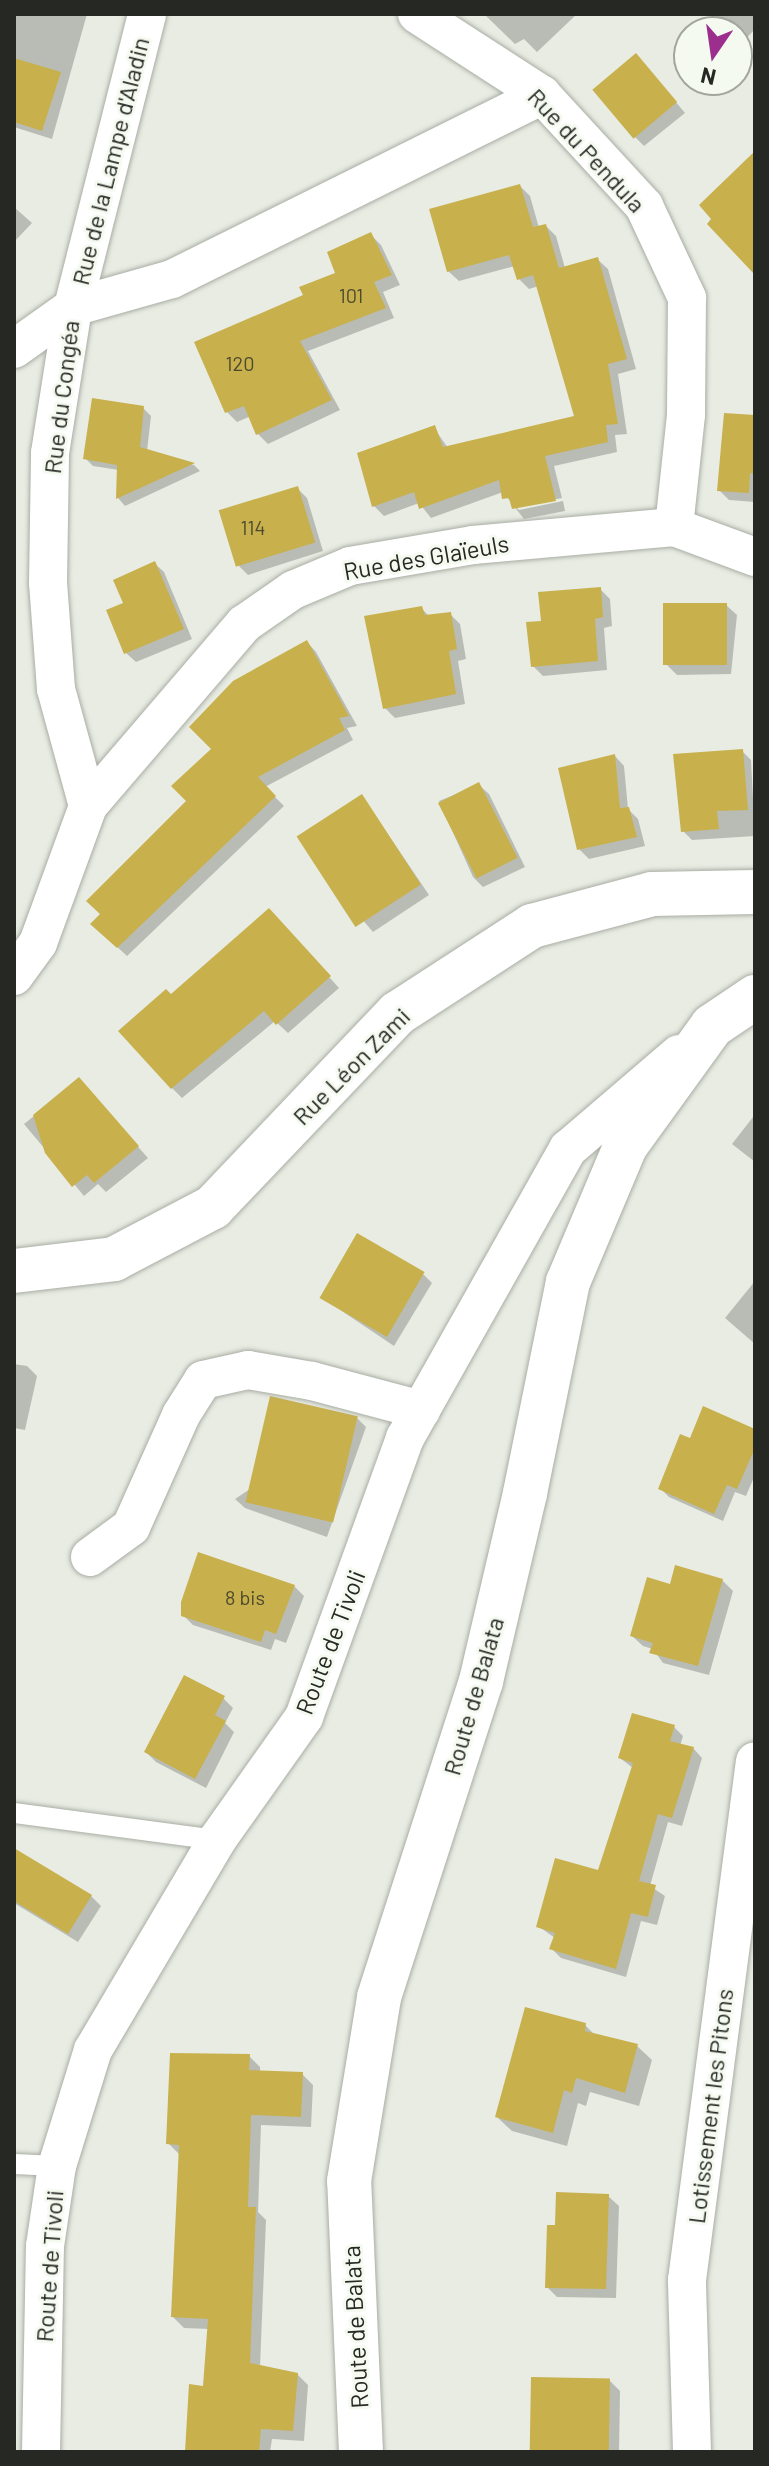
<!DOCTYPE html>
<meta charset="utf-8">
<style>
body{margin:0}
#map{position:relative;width:769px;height:2466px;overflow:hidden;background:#e8ece3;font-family:Barlow,sans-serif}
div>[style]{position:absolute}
.shadow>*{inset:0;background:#0003}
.building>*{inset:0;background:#c8b04c;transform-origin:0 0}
.roads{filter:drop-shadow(0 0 2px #a9ada4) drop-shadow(0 0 2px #a9ada4)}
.lane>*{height:20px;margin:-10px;padding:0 10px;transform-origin:10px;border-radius:10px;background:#fff}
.street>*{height:38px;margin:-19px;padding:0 19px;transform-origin:19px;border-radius:19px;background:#fff}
.secondary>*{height:44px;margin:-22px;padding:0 22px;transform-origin:22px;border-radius:22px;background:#fff}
span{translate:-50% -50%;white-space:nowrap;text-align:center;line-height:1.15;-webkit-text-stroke:6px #f5faf0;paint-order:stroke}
.number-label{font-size:20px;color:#4e4a2e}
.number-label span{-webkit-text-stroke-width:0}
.street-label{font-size:24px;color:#262824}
.frame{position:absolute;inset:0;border:16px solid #262824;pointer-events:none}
.north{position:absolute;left:673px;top:16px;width:80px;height:80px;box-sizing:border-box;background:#f5faf0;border:2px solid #a2a69e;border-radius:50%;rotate:193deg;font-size:22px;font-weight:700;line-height:32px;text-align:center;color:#262824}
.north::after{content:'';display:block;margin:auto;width:28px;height:36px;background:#9c2e8e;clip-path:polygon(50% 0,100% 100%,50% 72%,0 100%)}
</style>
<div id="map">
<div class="shadow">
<i style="clip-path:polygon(14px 14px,87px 14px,52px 139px,14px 127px)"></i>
<i style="clip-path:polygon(484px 14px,577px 14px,537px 52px,524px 39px,515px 44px)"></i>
<i style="clip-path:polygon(714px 14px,755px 14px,755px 29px,741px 44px,737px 32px,729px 32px)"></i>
<i style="clip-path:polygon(646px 66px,685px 113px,644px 146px,634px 136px)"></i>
<i style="clip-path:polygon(520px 186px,530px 196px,539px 228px,546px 226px,556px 236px,565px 268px,597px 259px,608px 269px,636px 369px,618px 374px,627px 434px,615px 435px,617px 452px,554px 466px,562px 498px,516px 507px,519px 510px,563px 501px,565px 511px,524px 519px,503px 492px,431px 518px,419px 503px,384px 516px,374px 506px,434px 428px,448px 448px,577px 418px,539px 286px,529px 289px,519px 279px,515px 266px,459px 281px,448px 271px)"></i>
<i style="clip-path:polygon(14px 207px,32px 223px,14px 242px)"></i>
<i style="clip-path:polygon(371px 235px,381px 245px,400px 285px,383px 292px,394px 318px,308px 351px,340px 410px,268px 444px,258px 434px,251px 416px,237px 422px,227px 412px,306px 296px,337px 274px)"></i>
<i style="clip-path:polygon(143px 408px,151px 416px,147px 451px,194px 465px,200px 471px,125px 506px,118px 498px,119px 470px,93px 466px,85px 458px)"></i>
<i style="clip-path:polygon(755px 417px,755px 502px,729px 500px,719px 490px)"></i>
<i style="clip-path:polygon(298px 489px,307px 498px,323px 551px,248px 575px,239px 566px)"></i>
<i style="clip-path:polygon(154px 563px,164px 572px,192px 639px,136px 662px,126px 653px,125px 604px)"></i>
<i style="clip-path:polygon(600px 589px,610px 599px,612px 626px,604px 628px,607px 670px,543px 676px,533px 666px,543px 623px)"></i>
<i style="clip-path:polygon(726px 605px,737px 615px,731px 674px,677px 675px,666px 664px)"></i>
<i style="clip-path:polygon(421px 608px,430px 617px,450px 614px,460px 624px,466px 659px,458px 661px,465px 704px,395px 718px,385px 708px)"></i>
<i style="clip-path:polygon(307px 642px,316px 652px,357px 726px,347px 728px,353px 740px,265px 787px,284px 806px,127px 956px,102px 933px,189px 801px,213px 749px)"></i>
<i style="clip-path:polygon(742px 751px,751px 760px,755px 836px,692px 840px,683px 831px)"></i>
<i style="clip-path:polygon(615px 756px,624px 766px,628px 809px,638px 819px,645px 846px,589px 859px,579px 849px)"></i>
<i style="clip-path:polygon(479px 785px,489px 794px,525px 867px,483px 887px,473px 877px,439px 801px)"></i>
<i style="clip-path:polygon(362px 796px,429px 895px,373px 932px,326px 877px,299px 838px)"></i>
<i style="clip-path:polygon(279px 921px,339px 988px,288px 1033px,275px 1021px,182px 1098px,172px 1088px,171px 997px)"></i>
<i style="clip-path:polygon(79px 1080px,148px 1158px,106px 1192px,98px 1184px,84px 1196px,24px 1124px)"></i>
<i style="clip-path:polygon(753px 1117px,755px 1118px,755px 1162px,732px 1144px)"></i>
<i style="clip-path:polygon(423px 1274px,432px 1283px,394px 1346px,321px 1297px)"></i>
<i style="clip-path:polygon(755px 1281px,755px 1344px,725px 1318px)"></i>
<i style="clip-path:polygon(14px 1364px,27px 1366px,37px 1376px,25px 1430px,14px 1428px)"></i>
<i style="clip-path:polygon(357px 1418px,366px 1427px,327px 1537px,245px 1508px,235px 1499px)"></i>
<i style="clip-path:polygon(755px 1431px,755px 1475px,746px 1496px,735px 1492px,723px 1521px,669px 1497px,661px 1489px,691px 1441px)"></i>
<i style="clip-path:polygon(722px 1580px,733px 1591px,709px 1675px,663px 1663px,653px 1649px,643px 1646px,632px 1636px,672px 1586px)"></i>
<i style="clip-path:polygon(294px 1586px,304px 1596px,286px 1643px,275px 1639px,271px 1650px,193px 1625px,183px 1615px)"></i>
<i style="clip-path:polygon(223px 1698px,233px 1708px,225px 1723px,234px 1732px,206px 1788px,156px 1762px,146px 1752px)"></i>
<i style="clip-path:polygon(674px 1727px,683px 1736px,680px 1746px,693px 1748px,702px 1758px,682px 1826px,668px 1822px,650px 1886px,665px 1896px,657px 1925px,641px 1921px,626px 1977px,561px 1958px,552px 1949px,555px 1938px,538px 1926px,600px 1873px,633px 1768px,620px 1758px)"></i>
<i style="clip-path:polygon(14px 1866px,91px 1896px,101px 1906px,78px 1942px,14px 1903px)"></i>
<i style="clip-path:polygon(585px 2025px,596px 2036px,637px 2046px,652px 2060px,639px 2106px,590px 2092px,586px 2106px,578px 2103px,567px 2146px,512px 2131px,497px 2117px)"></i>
<i style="clip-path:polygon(249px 2056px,260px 2067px,260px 2073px,302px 2074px,313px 2085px,311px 2127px,261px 2125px,258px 2212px,266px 2220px,260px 2367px,297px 2374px,308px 2385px,304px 2441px,272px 2439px,270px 2452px,187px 2452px,204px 2388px,209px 2329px,184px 2328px,173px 2317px,180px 2155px,168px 2143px)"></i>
<i style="clip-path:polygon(608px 2196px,619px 2206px,616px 2298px,557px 2297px,547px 2287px)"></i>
<i style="clip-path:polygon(610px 2381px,620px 2391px,619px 2452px,531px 2452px)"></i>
</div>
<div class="building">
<i style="left:636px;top:53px;width:64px;height:57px;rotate:50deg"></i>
<i style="clip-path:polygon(14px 58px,61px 72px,42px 131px,14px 122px)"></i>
<i style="clip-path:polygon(755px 151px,755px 275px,707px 224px,711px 219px,699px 205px)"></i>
<i style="clip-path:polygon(520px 184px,533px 227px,546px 224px,559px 268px,598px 257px,627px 359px,608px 364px,618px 424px,606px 425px,608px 442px,545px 456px,556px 501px,512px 509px,509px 498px,502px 499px,499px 480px,419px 509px,414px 492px,372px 507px,357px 453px,435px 425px,443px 447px,574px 416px,533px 275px,517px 280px,509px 255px,447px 272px,429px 209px)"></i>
<i style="clip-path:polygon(371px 232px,392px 275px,374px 282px,386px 308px,300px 341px,332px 400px,256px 435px,244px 406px,225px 413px,194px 342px,303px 295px,299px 287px,335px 273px,327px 252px)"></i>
<i style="clip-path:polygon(92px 398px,144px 406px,140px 447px,195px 463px,116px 499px,117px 465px,83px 459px)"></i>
<i style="clip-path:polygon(724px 413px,755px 415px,755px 474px,750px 473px,749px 493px,717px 491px)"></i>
<i style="left:298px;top:486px;width:59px;height:83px;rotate:73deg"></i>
<i style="clip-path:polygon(155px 561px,184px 629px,124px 654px,106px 610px,123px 603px,113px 580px)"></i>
<i style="clip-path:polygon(601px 587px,603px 617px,595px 619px,598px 661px,531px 667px,526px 622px,541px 621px,538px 592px)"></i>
<i style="left:663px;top:603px;width:64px;height:62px"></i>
<i style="clip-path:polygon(422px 606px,425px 615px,451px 612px,457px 649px,449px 651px,456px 694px,383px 709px,364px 616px)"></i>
<i style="clip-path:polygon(307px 640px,349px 716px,339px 718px,345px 730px,258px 777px,276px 796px,117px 948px,90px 924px,100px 914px,86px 901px,186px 801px,171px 786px,211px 749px,189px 727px,233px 681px)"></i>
<i style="clip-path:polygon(743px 749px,748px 810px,717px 811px,719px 829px,681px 832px,673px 754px)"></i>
<i style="clip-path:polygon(615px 754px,620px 808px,629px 807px,637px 837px,577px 850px,558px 768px)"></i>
<i style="left:479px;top:782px;width:85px;height:46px;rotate:63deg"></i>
<i style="left:362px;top:794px;width:108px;height:78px;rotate:57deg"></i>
<i style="clip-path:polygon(269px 908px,331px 976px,276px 1025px,264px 1011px,171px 1089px,118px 1031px,166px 989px,171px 994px)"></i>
<i style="clip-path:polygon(79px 1077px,139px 1146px,94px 1183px,87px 1175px,72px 1187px,45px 1153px,33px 1115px)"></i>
<i style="left:357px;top:1233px;width:78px;height:75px;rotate:30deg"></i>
<i style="left:270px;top:1396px;width:90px;height:109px;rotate:13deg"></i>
<i style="clip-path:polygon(703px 1406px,755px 1429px,755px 1448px,737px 1489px,727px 1485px,714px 1514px,658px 1489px,680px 1434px,690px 1438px)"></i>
<i style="clip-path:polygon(198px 1552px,295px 1585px,276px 1634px,265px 1630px,261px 1642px,181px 1616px,181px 1602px)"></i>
<i style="clip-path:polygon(675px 1565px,723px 1579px,698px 1666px,649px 1653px,653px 1643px,630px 1636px,647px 1577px,670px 1584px)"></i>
<i style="clip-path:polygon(184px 1675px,225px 1696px,215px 1715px,226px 1721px,195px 1779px,144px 1752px)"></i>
<i style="clip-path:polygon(632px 1713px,675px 1725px,670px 1741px,694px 1747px,672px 1818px,658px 1814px,639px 1881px,656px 1885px,648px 1917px,631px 1913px,616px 1969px,549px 1949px,555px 1933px,536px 1927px,555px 1858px,598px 1870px,633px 1763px,618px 1758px)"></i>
<i style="clip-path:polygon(14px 1848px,92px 1895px,68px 1934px,14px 1901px)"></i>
<i style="clip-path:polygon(525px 2007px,586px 2023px,585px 2031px,638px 2044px,625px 2093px,576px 2078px,572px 2093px,564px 2090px,553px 2133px,495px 2117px)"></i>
<i style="clip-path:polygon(170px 2053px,250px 2054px,249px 2070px,303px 2072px,301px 2117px,251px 2115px,248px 2207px,256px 2207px,250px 2363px,298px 2373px,293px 2431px,261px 2429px,259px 2452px,185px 2452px,189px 2384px,203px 2386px,208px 2319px,171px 2317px,179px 2145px,166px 2144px)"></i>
<i style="clip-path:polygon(556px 2192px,609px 2194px,606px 2289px,545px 2288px,547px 2225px,555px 2225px)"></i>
<i style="left:531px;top:2377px;width:79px;height:75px;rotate:1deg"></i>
</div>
<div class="roads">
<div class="lane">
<i style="left:14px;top:1813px;width:205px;rotate:7.6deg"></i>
<i style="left:14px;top:2164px;width:43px;rotate:2.7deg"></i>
</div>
<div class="street">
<i style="left:417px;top:14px;width:149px;rotate:32.9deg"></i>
<i style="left:542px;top:95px;width:151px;rotate:47.4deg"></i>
<i style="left:644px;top:206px;width:102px;rotate:64.9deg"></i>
<i style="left:687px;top:298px;width:117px;rotate:90.5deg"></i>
<i style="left:686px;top:415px;width:113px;rotate:96.1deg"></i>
<i style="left:14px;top:349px;width:72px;rotate:-35.4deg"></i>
<i style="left:73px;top:307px;width:103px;rotate:-15.8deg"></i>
<i style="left:172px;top:279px;width:413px;rotate:-26.4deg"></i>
<i style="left:88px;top:806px;width:121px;rotate:-105.3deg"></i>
<i style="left:56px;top:689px;width:106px;rotate:-94.3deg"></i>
<i style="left:48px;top:583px;width:130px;rotate:-89.1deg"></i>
<i style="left:50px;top:453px;width:148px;rotate:-81deg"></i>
<i style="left:73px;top:307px;width:302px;rotate:-75.8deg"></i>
<i style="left:14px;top:976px;width:41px;rotate:-54deg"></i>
<i style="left:38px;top:943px;width:146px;rotate:-69.9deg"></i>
<i style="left:88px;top:806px;width:240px;rotate:-49.4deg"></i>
<i style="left:244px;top:624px;width:60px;rotate:-34.8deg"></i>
<i style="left:293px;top:590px;width:62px;rotate:-22.8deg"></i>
<i style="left:350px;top:566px;width:125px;rotate:-9.7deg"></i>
<i style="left:473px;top:545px;width:202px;rotate:-5.1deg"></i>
<i style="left:674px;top:527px;width:86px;rotate:20.3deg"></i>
<i style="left:90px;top:1557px;width:51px;rotate:-36.2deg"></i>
<i style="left:131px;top:1527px;width:123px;rotate:-65.9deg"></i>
<i style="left:181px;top:1415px;width:41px;rotate:-57.8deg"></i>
<i style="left:203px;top:1380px;width:46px;rotate:-12.5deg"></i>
<i style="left:248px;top:1370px;width:65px;rotate:9.8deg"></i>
<i style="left:312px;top:1381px;width:113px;rotate:14.9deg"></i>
<i style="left:41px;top:2452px;width:206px;rotate:-88.9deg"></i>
<i style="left:45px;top:2246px;width:81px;rotate:-81.5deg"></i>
<i style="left:57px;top:2166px;width:121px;rotate:-72.8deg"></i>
<i style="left:93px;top:2050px;width:244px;rotate:-59.4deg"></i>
<i style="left:217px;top:1840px;width:151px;rotate:-54.7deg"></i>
<i style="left:304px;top:1717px;width:297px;rotate:-70.1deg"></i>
<i style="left:405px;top:1438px;width:332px;rotate:-60.6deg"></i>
<i style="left:568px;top:1149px;width:146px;rotate:-40.6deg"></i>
<i style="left:692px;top:2452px;width:172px;rotate:-91.7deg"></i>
<i style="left:687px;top:2280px;width:523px;rotate:-82.54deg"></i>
</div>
<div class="secondary">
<i style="left:14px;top:1271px;width:101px;rotate:-6.8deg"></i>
<i style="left:114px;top:1259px;width:112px;rotate:-27.7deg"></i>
<i style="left:213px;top:1207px;width:268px;rotate:-46.4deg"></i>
<i style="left:398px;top:1013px;width:160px;rotate:-33deg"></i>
<i style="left:532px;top:926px;width:124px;rotate:-14.9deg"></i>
<i style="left:652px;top:894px;width:103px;rotate:-1.1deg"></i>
<i style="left:361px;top:2452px;width:271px;rotate:-92.5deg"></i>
<i style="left:349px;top:2181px;width:186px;rotate:-80.7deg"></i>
<i style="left:379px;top:1997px;width:332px;rotate:-72.1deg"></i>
<i style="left:481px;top:1681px;width:193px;rotate:-76.8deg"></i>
<i style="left:525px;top:1493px;width:215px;rotate:-78.5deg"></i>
<i style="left:568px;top:1282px;width:149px;rotate:-67.1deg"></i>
<i style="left:626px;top:1145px;width:147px;rotate:-54.1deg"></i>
<i style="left:712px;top:1026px;width:52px;rotate:-34deg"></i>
</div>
</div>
<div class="number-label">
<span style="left:351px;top:295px">101</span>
<span style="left:240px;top:363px">120</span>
<span style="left:253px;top:527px">114</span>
<span style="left:245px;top:1597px">8 bis</span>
</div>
<div class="street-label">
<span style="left:587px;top:150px;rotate:47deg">Rue du Pendula</span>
<span style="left:110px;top:161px;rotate:-76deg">Rue de la Lampe d'Aladin</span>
<span style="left:61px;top:397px;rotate:-83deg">Rue du Congéa</span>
<span style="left:426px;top:557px;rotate:-10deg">Rue des Glaïeuls</span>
<span style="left:351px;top:1066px;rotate:-45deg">Rue Léon Zami</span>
<span style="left:330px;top:1642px;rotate:-69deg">Route de Tivoli</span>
<span style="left:473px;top:1696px;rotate:-74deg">Route de Balata</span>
<span style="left:710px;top:2106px;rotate:-83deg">Lotissement les Pitons</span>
<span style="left:49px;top:2266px;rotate:-86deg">Route de Tivoli</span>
<span style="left:355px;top:2327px;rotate:-93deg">Route de Balata</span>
</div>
<div class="frame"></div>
<div class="north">N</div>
</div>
